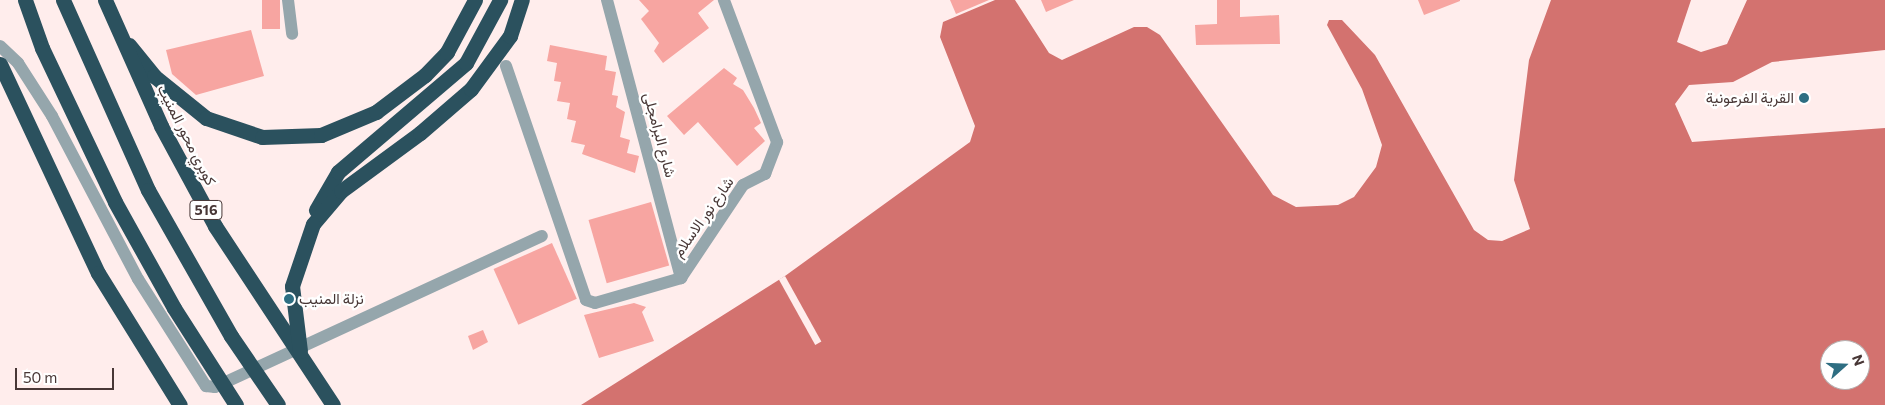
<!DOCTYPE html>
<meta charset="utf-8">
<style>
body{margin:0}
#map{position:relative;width:1885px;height:405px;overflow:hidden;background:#ffedec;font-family:Commissioner,Vazirmatn,sans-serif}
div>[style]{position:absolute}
.water>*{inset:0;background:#d3726f}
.pier>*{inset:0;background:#ffedec;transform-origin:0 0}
.building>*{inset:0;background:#f7a5a1;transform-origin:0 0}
.minor>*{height:12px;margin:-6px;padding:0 6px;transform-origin:6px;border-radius:6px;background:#95a6ac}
.highway>*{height:15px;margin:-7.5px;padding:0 7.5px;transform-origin:7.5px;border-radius:7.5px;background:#2b515e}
.highway-bridge>*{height:15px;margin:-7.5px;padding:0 7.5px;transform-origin:7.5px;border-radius:7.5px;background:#2b515e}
.dots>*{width:14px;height:14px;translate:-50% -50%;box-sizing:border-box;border:2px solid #fff;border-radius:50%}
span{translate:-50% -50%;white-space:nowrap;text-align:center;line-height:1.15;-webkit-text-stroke:4.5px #fff;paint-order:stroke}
.shield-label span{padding:1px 4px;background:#fff;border:1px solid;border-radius:4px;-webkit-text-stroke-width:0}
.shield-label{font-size:14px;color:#483736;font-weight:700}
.poi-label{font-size:15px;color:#483736}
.right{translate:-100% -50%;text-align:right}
.left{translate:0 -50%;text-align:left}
.street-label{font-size:15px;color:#483736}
.north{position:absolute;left:1820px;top:340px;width:50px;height:50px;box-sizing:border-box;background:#fff;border:1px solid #b6afaf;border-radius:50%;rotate:70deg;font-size:14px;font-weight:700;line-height:20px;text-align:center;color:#483736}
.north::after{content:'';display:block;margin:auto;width:18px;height:22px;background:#2e6e82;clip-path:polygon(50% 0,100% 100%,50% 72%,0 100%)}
.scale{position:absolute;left:15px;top:368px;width:99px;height:22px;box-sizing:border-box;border:2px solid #483736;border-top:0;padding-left:6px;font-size:15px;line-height:18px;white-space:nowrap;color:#483736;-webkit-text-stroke:4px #fff;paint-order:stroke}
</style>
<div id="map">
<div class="water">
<i style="clip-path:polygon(evenodd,995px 0,1015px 0,1049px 53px,1062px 60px,1134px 27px,1147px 27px,1160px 35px,1273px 195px,1296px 207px,1338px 205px,1354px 197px,1376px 167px,1382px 145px,1362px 89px,1327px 25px,1329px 20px,1342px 20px,1375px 55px,1474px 230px,1488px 240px,1502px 241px,1530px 229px,1514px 180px,1529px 60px,1551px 0,1691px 0,1677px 42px,1701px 52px,1727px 44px,1747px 0,1885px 0,1885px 50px,1772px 62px,1733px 82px,1689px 85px,1675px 104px,1692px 142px,1885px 128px,1885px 405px,581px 405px,785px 276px,970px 142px,975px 126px,940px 37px,943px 22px,995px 0,1830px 350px,1860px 350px,1860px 380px,1830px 380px,1830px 350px)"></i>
</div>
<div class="pier">
<i style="left:785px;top:276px;width:75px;height:7px;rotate:61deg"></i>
</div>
<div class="building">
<i style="left:262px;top:0;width:18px;height:29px"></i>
<i style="clip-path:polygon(639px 0,714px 0,698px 13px,709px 28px,663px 63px,654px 51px,659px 43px,641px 19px,649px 11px)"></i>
<i style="clip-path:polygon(950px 0,989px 0,956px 14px)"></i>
<i style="clip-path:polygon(1041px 0,1074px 0,1046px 12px)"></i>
<i style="clip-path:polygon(1217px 0,1240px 0,1240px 17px,1279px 15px,1280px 44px,1196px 45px,1195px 25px,1217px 24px)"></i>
<i style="clip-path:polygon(1418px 0,1460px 0,1460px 1px,1424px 15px)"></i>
<i style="clip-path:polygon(251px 30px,264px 76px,196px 95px,172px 74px,166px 50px)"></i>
<i style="clip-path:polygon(550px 45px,607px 56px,605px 70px,616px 72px,612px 95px,618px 96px,616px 107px,625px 112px,620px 137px,630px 140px,627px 153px,639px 156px,635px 173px,582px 154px,585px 145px,571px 142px,576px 121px,567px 119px,570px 103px,557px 101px,561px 82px,554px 81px,557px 63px,547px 61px)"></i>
<i style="clip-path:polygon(724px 68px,737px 78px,733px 84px,743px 90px,754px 108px,761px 123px,754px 128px,765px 141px,737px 166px,698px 122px,684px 135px,667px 116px)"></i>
<i style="left:651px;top:202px;width:66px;height:65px;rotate:74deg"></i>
<i style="left:552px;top:243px;width:61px;height:64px;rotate:66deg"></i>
<i style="clip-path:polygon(634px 303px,646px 307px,642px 312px,654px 341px,599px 358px,584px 315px)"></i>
<i style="clip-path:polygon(483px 330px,488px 342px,473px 350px,468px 336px)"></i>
</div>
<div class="minor">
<i style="left:288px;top:0;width:34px;rotate:83deg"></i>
<i style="left:607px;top:0;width:288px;rotate:75.1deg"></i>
<i style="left:0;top:46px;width:25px;rotate:43deg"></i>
<i style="left:18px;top:63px;width:63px;rotate:57.3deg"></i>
<i style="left:52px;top:116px;width:184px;rotate:62.2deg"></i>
<i style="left:138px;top:279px;width:127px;rotate:57.6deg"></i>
<i style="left:206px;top:386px;width:9px;rotate:6deg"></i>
<i style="left:215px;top:387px;width:360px;rotate:-24.8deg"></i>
<i style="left:506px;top:66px;width:247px;rotate:71.1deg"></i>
<i style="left:586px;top:300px;width:9px;rotate:18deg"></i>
<i style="left:595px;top:303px;width:90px;rotate:-16.2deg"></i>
<i style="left:681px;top:278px;width:112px;rotate:-56.3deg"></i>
<i style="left:743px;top:185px;width:25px;rotate:-27deg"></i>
<i style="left:765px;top:174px;width:34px;rotate:-69deg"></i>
<i style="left:777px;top:142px;width:152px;rotate:-110.5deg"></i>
</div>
<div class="highway">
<i style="left:129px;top:45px;width:40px;rotate:51deg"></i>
<i style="left:154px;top:76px;width:67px;rotate:38.9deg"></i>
<i style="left:206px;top:118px;width:59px;rotate:18.7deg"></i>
<i style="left:262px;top:137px;width:59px;rotate:-1.9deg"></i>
<i style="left:321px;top:135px;width:60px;rotate:-22.7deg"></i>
<i style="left:376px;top:112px;width:61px;rotate:-37.1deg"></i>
<i style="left:425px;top:75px;width:32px;rotate:-46deg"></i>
<i style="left:447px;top:52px;width:59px;rotate:-61.7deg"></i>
<i style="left:0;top:64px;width:231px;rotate:64.9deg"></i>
<i style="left:98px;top:273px;width:155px;rotate:58.2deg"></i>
<i style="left:316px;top:210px;width:44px;rotate:-59.9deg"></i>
<i style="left:338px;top:172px;width:168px;rotate:-40.4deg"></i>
<i style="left:466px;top:63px;width:72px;rotate:-61.6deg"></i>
<i style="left:313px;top:224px;width:43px;rotate:-49.7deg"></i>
<i style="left:341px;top:191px;width:98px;rotate:-36.3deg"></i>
<i style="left:420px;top:133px;width:67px;rotate:-40.8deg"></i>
<i style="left:471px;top:89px;width:66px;rotate:-53.7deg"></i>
<i style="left:510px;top:36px;width:38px;rotate:-72deg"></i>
</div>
<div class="highway-bridge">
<i style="left:25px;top:0;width:51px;rotate:70.5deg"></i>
<i style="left:42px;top:48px;width:170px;rotate:64.6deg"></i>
<i style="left:115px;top:202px;width:121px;rotate:60.9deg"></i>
<i style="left:174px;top:308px;width:115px;rotate:57.4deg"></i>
<i style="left:63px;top:0;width:208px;rotate:65.9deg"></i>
<i style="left:148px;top:190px;width:168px;rotate:60.4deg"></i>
<i style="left:231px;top:336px;width:83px;rotate:55.7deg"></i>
<i style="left:105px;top:0;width:138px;rotate:66deg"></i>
<i style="left:161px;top:126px;width:114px;rotate:61.6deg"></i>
<i style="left:215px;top:226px;width:214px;rotate:56.6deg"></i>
<i style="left:300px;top:351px;width:65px;rotate:-97deg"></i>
<i style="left:292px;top:286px;width:65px;rotate:-71.3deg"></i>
</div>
<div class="dots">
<i style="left:1804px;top:98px;background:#2e6e82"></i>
<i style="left:289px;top:299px;background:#2e6e82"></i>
</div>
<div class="shield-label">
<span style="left:206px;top:210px">516</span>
</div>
<div class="poi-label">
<span class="right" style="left:1794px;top:98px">القرية الفرعونية</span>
<span class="left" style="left:299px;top:299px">نزلة المنيب</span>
</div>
<div class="street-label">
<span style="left:187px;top:135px;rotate:63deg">كوبري محور المنيب</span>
<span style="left:660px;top:135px;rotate:75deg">شارع البرامجلى</span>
<span style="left:703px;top:217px;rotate:-55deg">شارع نور الاسلام</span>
</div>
<div class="north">N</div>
<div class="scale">50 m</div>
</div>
